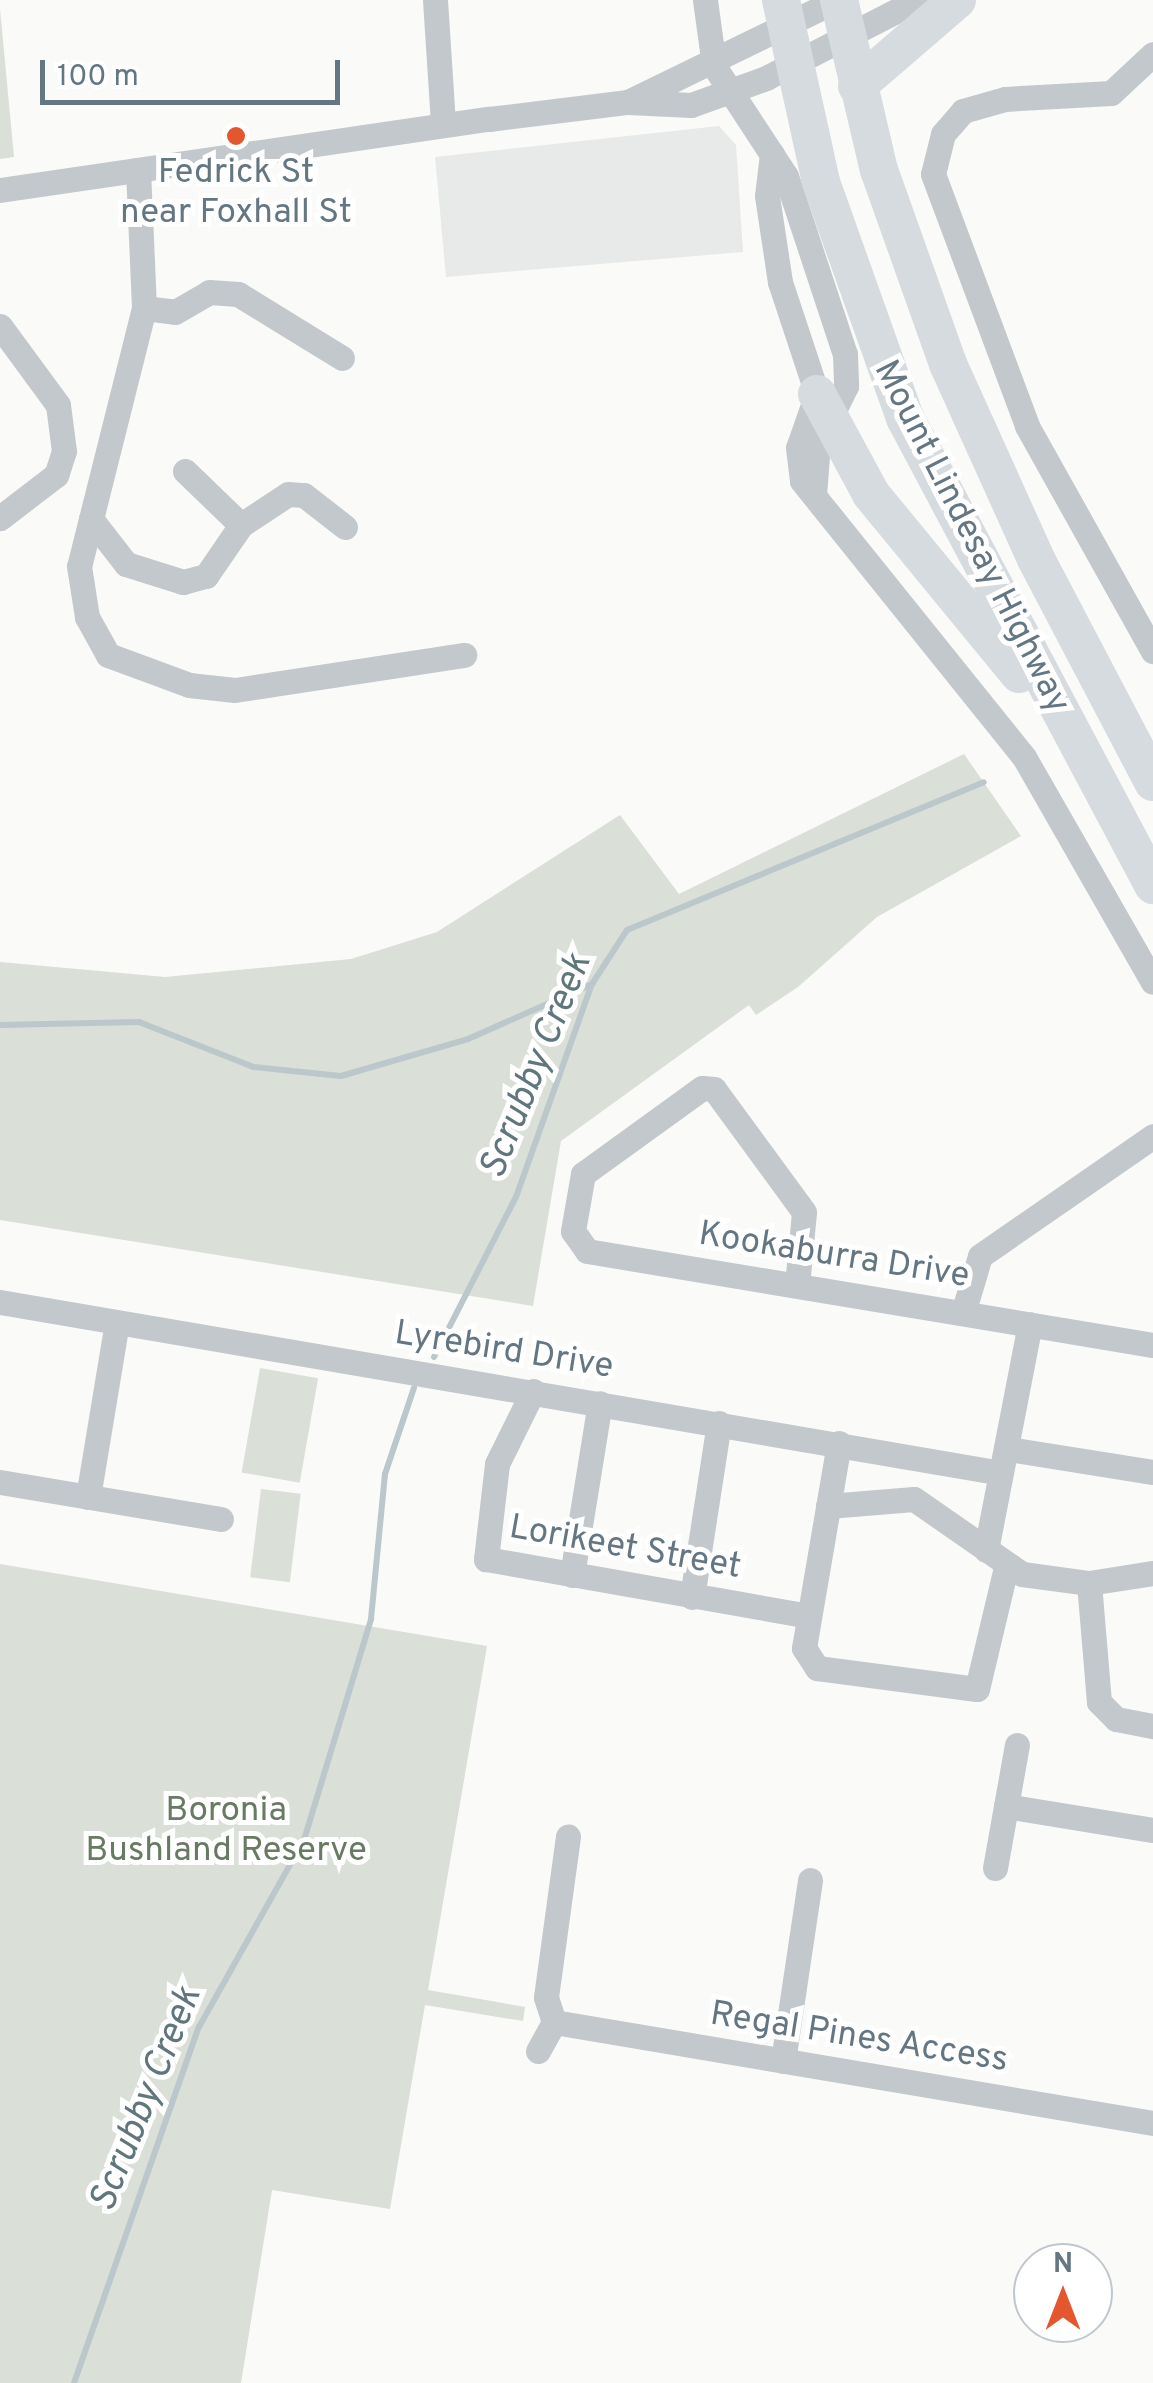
<!DOCTYPE html>
<style>
body{margin:0}
#map{position:relative;width:1153px;height:2383px;overflow:hidden;background:#fafaf8;font-family:Overpass,sans-serif}
div>[style]{position:absolute}
.built>*{inset:0;background:#e8e9e9}
.green>*{inset:0;background:#dadfd7;transform-origin:0 0}
.stream>*{height:6px;margin:-3px;padding:0 3px;transform-origin:3px;border-radius:3px;background:#bbc7cb}
.minor>*{height:25px;margin:-12.5px;padding:0 12.5px;transform-origin:12.5px;border-radius:12.5px;background:#c3c8cc}
.highway>*{height:38px;margin:-19px;padding:0 19px;transform-origin:19px;border-radius:19px;background:#d6dbdf}
.dots>*{width:28px;height:28px;translate:-50% -50%;box-sizing:border-box;border:5px solid #fff;border-radius:50%}
span{translate:-50% -50%;white-space:nowrap;text-align:center;line-height:1.15;-webkit-text-stroke:10px #fff;paint-order:stroke}
.poi-label{font-size:35px;color:#657683}
.street-label{font-size:35px;color:#657683}
.park-label{font-size:35px;color:#687a64}
.water-label{font-size:38px;color:#60757c;font-style:italic}
.north{position:absolute;left:1013px;top:2243px;width:100px;height:100px;box-sizing:border-box;background:#fff;border:2px solid #c1c8cd;border-radius:50%;rotate:0deg;font-size:28px;font-weight:700;line-height:40px;text-align:center;color:#657683}
.north::after{content:'';display:block;margin:auto;width:35px;height:45px;background:#e4572e;clip-path:polygon(50% 0,100% 100%,50% 72%,0 100%)}
.scale{position:absolute;left:40px;top:60px;width:300px;height:45px;box-sizing:border-box;border:5px solid #657683;border-top:0;padding-left:12px;font-size:30px;line-height:35px;white-space:nowrap;color:#657683;-webkit-text-stroke:8px #fff;paint-order:stroke}
</style>
<div id="map">
<div class="built">
<i style="clip-path:polygon(719px 126px,736px 145px,743px 252px,446px 277px,435px 157px)"></i>
</div>
<div class="green">
<i style="clip-path:polygon(0 9px,14px 157px,0 159px)"></i>
<i style="clip-path:polygon(964px 754px,1021px 836px,877px 917px,798px 987px,756px 1015px,749px 1005px,561px 1141px,533px 1306px,0 1220px,0 962px,165px 977px,351px 959px,437px 932px,620px 815px,679px 894px)"></i>
<i style="left:260px;top:1368px;width:59px;height:106px;rotate:10deg"></i>
<i style="left:261px;top:1489px;width:40px;height:89px;rotate:7deg"></i>
<i style="clip-path:polygon(0 1564px,487px 1646px,428px 1990px,525px 2007px,523px 2021px,425px 2005px,390px 2209px,272px 2190px,241px 2383px,0 2383px)"></i>
</div>
<div class="stream">
<i style="left:0;top:1025px;width:139px;rotate:-1.2deg"></i>
<i style="left:139px;top:1022px;width:123px;rotate:21.5deg"></i>
<i style="left:253px;top:1067px;width:88px;rotate:5.8deg"></i>
<i style="left:341px;top:1076px;width:132px;rotate:-16.2deg"></i>
<i style="left:468px;top:1039px;width:136px;rotate:-23.9deg"></i>
<i style="left:434px;top:1357px;width:180px;rotate:-62.9deg"></i>
<i style="left:516px;top:1197px;width:226px;rotate:-70.4deg"></i>
<i style="left:592px;top:984px;width:64px;rotate:-57.1deg"></i>
<i style="left:627px;top:930px;width:386px;rotate:-22.5deg"></i>
<i style="left:74px;top:2383px;width:377px;rotate:-70.7deg"></i>
<i style="left:199px;top:2027px;width:214px;rotate:-60.7deg"></i>
<i style="left:304px;top:1840px;width:231px;rotate:-73.1deg"></i>
<i style="left:371px;top:1619px;width:146px;rotate:-84.5deg"></i>
<i style="left:385px;top:1474px;width:91px;rotate:-71.4deg"></i>
</div>
<div class="minor">
<i style="left:435px;top:0;width:125px;rotate:86.3deg"></i>
<i style="left:705px;top:0;width:67px;rotate:82.2deg"></i>
<i style="left:714px;top:66px;width:131px;rotate:56.8deg"></i>
<i style="left:786px;top:176px;width:188px;rotate:71.7deg"></i>
<i style="left:845px;top:354px;width:32px;rotate:88deg"></i>
<i style="left:846px;top:386px;width:64px;rotate:116.2deg"></i>
<i style="left:818px;top:443px;width:52px;rotate:94.4deg"></i>
<i style="left:1153px;top:54px;width:57px;rotate:137.1deg"></i>
<i style="left:1111px;top:93px;width:106px;rotate:176.8deg"></i>
<i style="left:1005px;top:99px;width:44px;rotate:164.1deg"></i>
<i style="left:963px;top:111px;width:30px;rotate:131deg"></i>
<i style="left:943px;top:134px;width:41px;rotate:104deg"></i>
<i style="left:933px;top:174px;width:269px;rotate:69.5deg"></i>
<i style="left:1027px;top:426px;width:258px;rotate:60.8deg"></i>
<i style="left:628px;top:102px;width:233px;rotate:-26deg"></i>
<i style="left:772px;top:154px;width:42px;rotate:96.8deg"></i>
<i style="left:767px;top:196px;width:87px;rotate:81.4deg"></i>
<i style="left:780px;top:282px;width:118px;rotate:71.7deg"></i>
<i style="left:817px;top:394px;width:57px;rotate:109.4deg"></i>
<i style="left:798px;top:448px;width:33px;rotate:83deg"></i>
<i style="left:802px;top:481px;width:354px;rotate:51.2deg"></i>
<i style="left:1024px;top:757px;width:259px;rotate:60.2deg"></i>
<i style="left:138px;top:170px;width:138px;rotate:87.5deg"></i>
<i style="left:144px;top:308px;width:266px;rotate:104.1deg"></i>
<i style="left:79px;top:566px;width:52px;rotate:81.1deg"></i>
<i style="left:87px;top:617px;width:43px;rotate:61.1deg"></i>
<i style="left:108px;top:655px;width:86px;rotate:20.3deg"></i>
<i style="left:189px;top:685px;width:46px;rotate:6.2deg"></i>
<i style="left:235px;top:690px;width:232px;rotate:-8.7deg"></i>
<i style="left:0;top:190px;width:494px;rotate:-8.3deg"></i>
<i style="left:489px;top:119px;width:140px;rotate:-7deg"></i>
<i style="left:628px;top:102px;width:63px;rotate:2.7deg"></i>
<i style="left:691px;top:105px;width:80px;rotate:-19.8deg"></i>
<i style="left:766px;top:78px;width:170px;rotate:-27.3deg"></i>
<i style="left:144px;top:308px;width:31px;rotate:7deg"></i>
<i style="left:175px;top:312px;width:39px;rotate:-30deg"></i>
<i style="left:209px;top:292px;width:29px;rotate:4deg"></i>
<i style="left:238px;top:294px;width:122px;rotate:31.6deg"></i>
<i style="left:0;top:326px;width:98px;rotate:53.7deg"></i>
<i style="left:58px;top:405px;width:46px;rotate:82.6deg"></i>
<i style="left:64px;top:451px;width:25px;rotate:108deg"></i>
<i style="left:56px;top:475px;width:71px;rotate:142.5deg"></i>
<i style="left:185px;top:471px;width:78px;rotate:44deg"></i>
<i style="left:91px;top:519px;width:57px;rotate:52.1deg"></i>
<i style="left:126px;top:564px;width:60px;rotate:17.5deg"></i>
<i style="left:183px;top:582px;width:24px;rotate:-15deg"></i>
<i style="left:206px;top:576px;width:62px;rotate:-55.5deg"></i>
<i style="left:241px;top:525px;width:56px;rotate:-33.4deg"></i>
<i style="left:288px;top:494px;width:16px;rotate:4deg"></i>
<i style="left:304px;top:495px;width:52px;rotate:38deg"></i>
<i style="left:797px;top:1285px;width:73px;rotate:-84.5deg"></i>
<i style="left:804px;top:1212px;width:152px;rotate:-126.2deg"></i>
<i style="left:714px;top:1089px;width:12px;rotate:-175deg"></i>
<i style="left:702px;top:1088px;width:147px;rotate:144.1deg"></i>
<i style="left:583px;top:1174px;width:58px;rotate:100deg"></i>
<i style="left:573px;top:1231px;width:24px;rotate:55deg"></i>
<i style="left:587px;top:1251px;width:574px;rotate:9.43deg"></i>
<i style="left:0;top:1302px;width:1010px;rotate:9.69deg"></i>
<i style="left:963px;top:1313px;width:59px;rotate:-73.4deg"></i>
<i style="left:980px;top:1256px;width:211px;rotate:-34.7deg"></i>
<i style="left:533px;top:1391px;width:81px;rotate:116.3deg"></i>
<i style="left:497px;top:1464px;width:96px;rotate:96.6deg"></i>
<i style="left:486px;top:1559px;width:328px;rotate:10deg"></i>
<i style="left:839px;top:1443px;width:208px;rotate:99.7deg"></i>
<i style="left:804px;top:1648px;width:24px;rotate:57deg"></i>
<i style="left:817px;top:1668px;width:161px;rotate:7.5deg"></i>
<i style="left:977px;top:1689px;width:125px;rotate:-76.6deg"></i>
<i style="left:1009px;top:1449px;width:146px;rotate:9.1deg"></i>
<i style="left:0;top:1482px;width:224px;rotate:9.5deg"></i>
<i style="left:88px;top:1497px;width:177px;rotate:-80.6deg"></i>
<i style="left:828px;top:1506px;width:86px;rotate:-4.7deg"></i>
<i style="left:914px;top:1499px;width:131px;rotate:34.8deg"></i>
<i style="left:1022px;top:1574px;width:68px;rotate:7.7deg"></i>
<i style="left:1089px;top:1583px;width:65px;rotate:-8.9deg"></i>
<i style="left:986px;top:1550px;width:230px;rotate:-79deg"></i>
<i style="left:572px;top:1575px;width:174px;rotate:-80.8deg"></i>
<i style="left:1089px;top:1583px;width:119px;rotate:85.2deg"></i>
<i style="left:1099px;top:1702px;width:24px;rotate:45deg"></i>
<i style="left:1116px;top:1719px;width:38px;rotate:11deg"></i>
<i style="left:692px;top:1597px;width:176px;rotate:-81.2deg"></i>
<i style="left:1006px;top:1806px;width:149px;rotate:9.3deg"></i>
<i style="left:995px;top:1868px;width:125px;rotate:-79.9deg"></i>
<i style="left:554px;top:2022px;width:607px;rotate:9.57deg"></i>
<i style="left:538px;top:2051px;width:33px;rotate:-61deg"></i>
<i style="left:554px;top:2022px;width:26px;rotate:-108deg"></i>
<i style="left:546px;top:1997px;width:162px;rotate:-82.2deg"></i>
<i style="left:783px;top:2061px;width:183px;rotate:-81.5deg"></i>
</div>
<div class="highway">
<i style="left:781px;top:0;width:186px;rotate:77.6deg"></i>
<i style="left:821px;top:182px;width:251px;rotate:70.4deg"></i>
<i style="left:905px;top:418px;width:529px;rotate:62.03deg"></i>
<i style="left:839px;top:0;width:175px;rotate:76.8deg"></i>
<i style="left:879px;top:170px;width:206px;rotate:70.4deg"></i>
<i style="left:948px;top:364px;width:214px;rotate:65.7deg"></i>
<i style="left:1036px;top:559px;width:252px;rotate:62.3deg"></i>
<i style="left:857px;top:86px;width:132px;rotate:-40.7deg"></i>
<i style="left:817px;top:394px;width:114px;rotate:61.6deg"></i>
<i style="left:871px;top:494px;width:233px;rotate:50.6deg"></i>
</div>
<div class="dots">
<i style="left:236px;top:136px;background:#e4572e"></i>
</div>
<div class="poi-label">
<span style="left:236px;top:193px">Fedrick St<br>near Foxhall St</span>
</div>
<div class="street-label">
<span style="left:971px;top:537px;rotate:63deg">Mount Lindesay Highway</span>
<span style="left:834px;top:1256px;rotate:9deg">Kookaburra Drive</span>
<span style="left:504px;top:1351px;rotate:9deg">Lyrebird Drive</span>
<span style="left:625px;top:1548px;rotate:10deg">Lorikeet Street</span>
<span style="left:859px;top:2038px;rotate:9deg">Regal Pines Access</span>
</div>
<div class="park-label">
<span style="left:226px;top:1831px">Boronia<br>Bushland Reserve</span>
</div>
<div class="water-label">
<span style="left:537px;top:1067px;rotate:-68deg">Scrubby Creek</span>
<span style="left:147px;top:2100px;rotate:-68deg">Scrubby Creek</span>
</div>
<div class="north">N</div>
<div class="scale">100 m</div>
</div>
